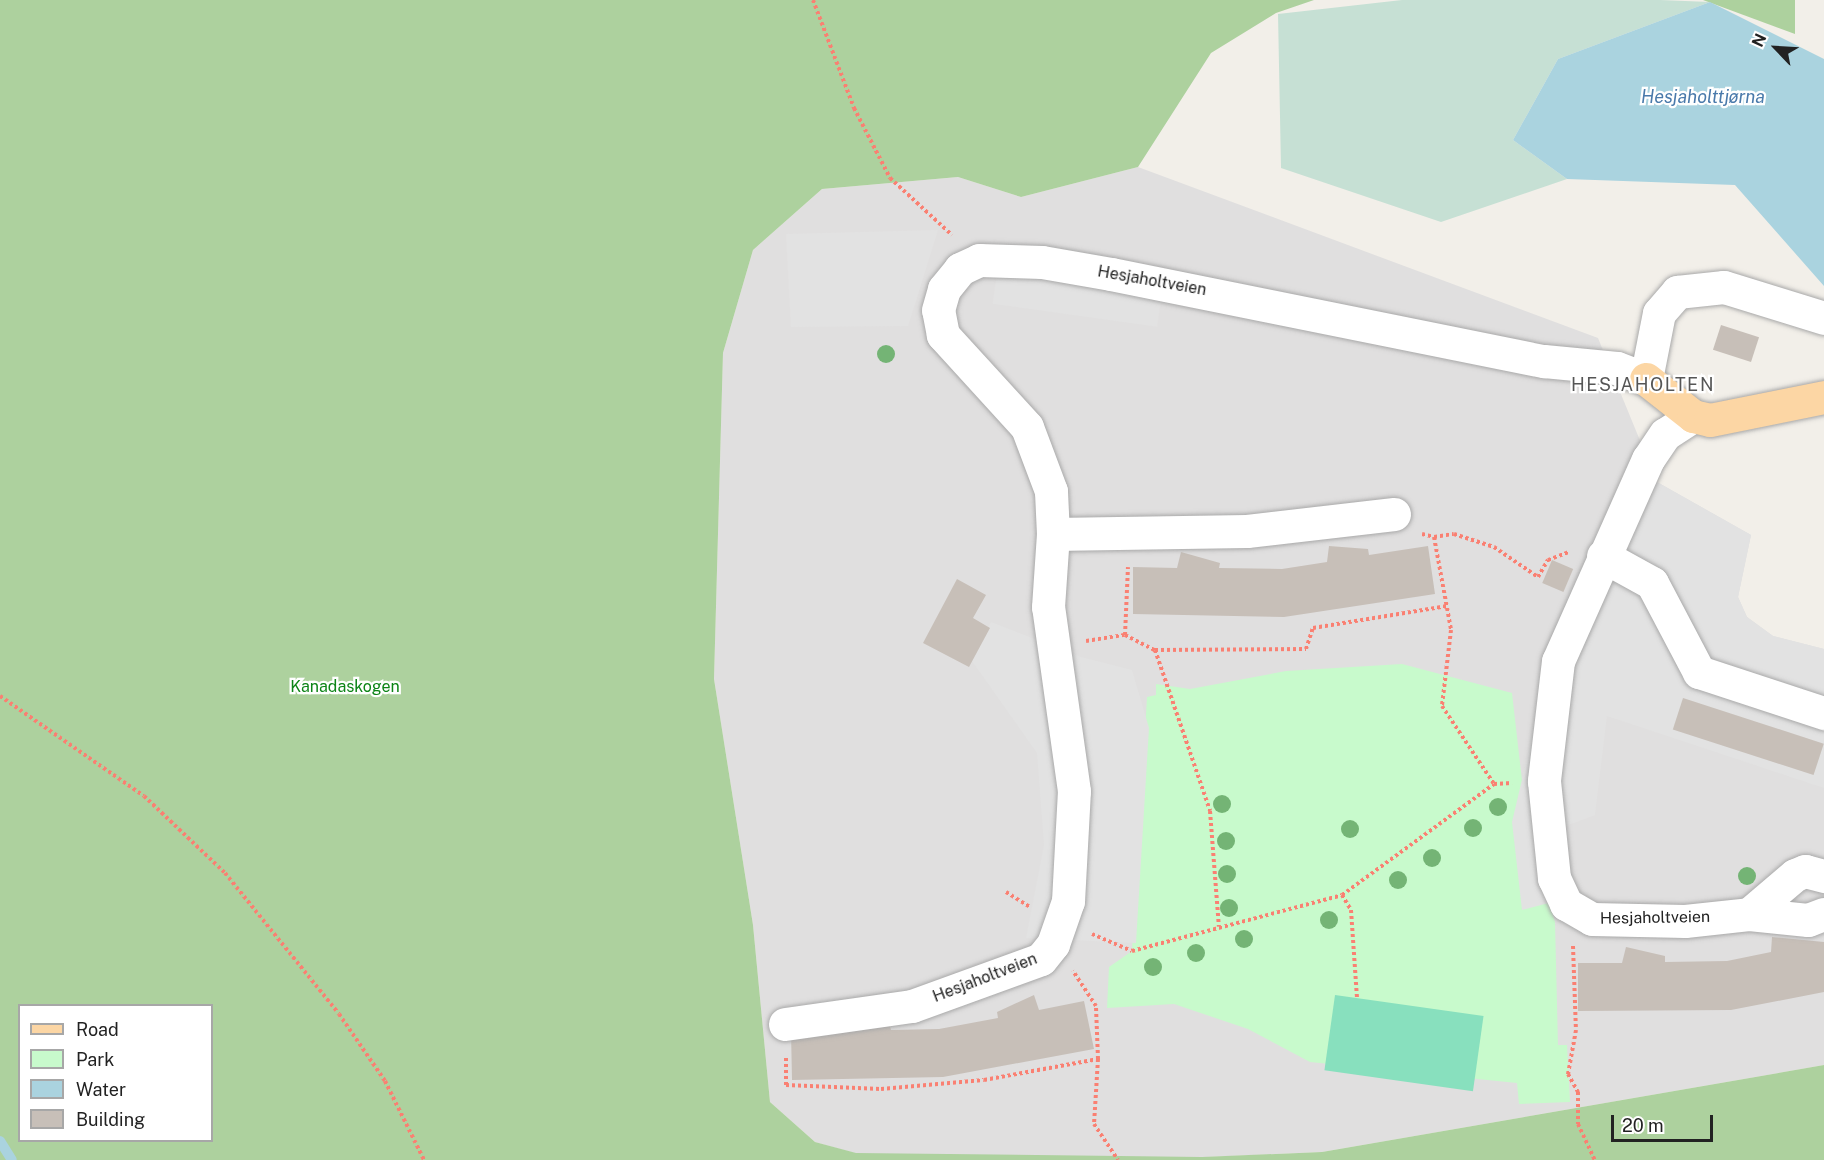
<!DOCTYPE html>
<meta charset="utf-8">
<style>
body{margin:0}
#map{position:relative;width:1824px;height:1160px;overflow:hidden;background:#f2efe9;font-family:"Public Sans",sans-serif}
div>[style]{position:absolute}
.residential>*{inset:0;background:#e0dfdf}
.forest>*{inset:0;background:#add19e}
.wetland>*{inset:0;background:#c6e0d4}
.park>*{inset:0;background:#c8facc}
.pitch>*{inset:0;background:#88e0be;transform-origin:0 0}
.parking>*{inset:0;background:#e2e2e2;transform-origin:0 0}
.water>*{inset:0;background:#aad3df}
.stream>*{height:10px;margin:-5px;padding:0 5px;transform-origin:5px;border-radius:5px;background:#aad3df}
.building>*{inset:0;background:#c7bfb8;transform-origin:0 0}
.path>*{height:4px;margin-top:-2px;transform-origin:0;background:repeating-linear-gradient(90deg,#fa8072 0 3px,transparent 0 6px)}
.roads{filter:drop-shadow(0 0 2px #a9a9a9) drop-shadow(0 0 2px #a9a9a9)}
.minor>*{height:33px;margin:-16.5px;padding:0 16.5px;transform-origin:16.5px;border-radius:16.5px;background:#fff}
.major>*{height:33px;margin:-16.5px;padding:0 16.5px;transform-origin:16.5px;border-radius:16.5px;background:#fcd6a4}
.trees>*{width:18px;height:18px;margin:-9px;border-radius:50%;background:#74b475}
span{translate:-50% -50%;white-space:nowrap;text-align:center;line-height:1.15;-webkit-text-stroke:4.5px #fff;paint-order:stroke}
.street-label{font-size:16px;color:#222}
.park-label{font-size:16px;color:#0c8416}
.water-label{font-size:18px;color:#4a7aab;font-style:italic}
.neighbourhood-label{font-size:18px;color:#555;letter-spacing:1.5px}
.legend{position:absolute;left:18px;top:1004px;width:195px;height:138px;box-sizing:border-box;background:#fff;border:2px solid #a7a7a7;margin:0;padding:8px 10px;list-style:none;font-size:18px;color:#222}
.legend li{display:flex;align-items:center;gap:12px;height:30px}
.legend b{width:30px;border:2px solid #a7a7a7}
.north{position:absolute;left:1746px;top:18px;width:60px;height:60px;-webkit-text-stroke:4px #fff;paint-order:stroke;rotate:295deg;font-size:16px;font-weight:700;line-height:24px;text-align:center;color:#222}
.north::after{content:'';display:block;margin:auto;width:21px;height:27px;background:#222;clip-path:polygon(50% 0,100% 100%,50% 72%,0 100%)}
.scale{position:absolute;left:1611px;top:1115px;width:102px;height:27px;box-sizing:border-box;border:3px solid #222;border-top:0;padding-left:8px;font-size:18px;line-height:21px;white-space:nowrap;color:#222;-webkit-text-stroke:4px #fff;paint-order:stroke}
</style>
<div id="map">
<div class="residential">
<i style="clip-path:polygon(1138px 167px,1598px 338px,1657px 482px,1751px 535px,1738px 597px,1747px 617px,1773px 636px,1824px 649px,1824px 1065px,1322px 1152px,1134px 1160px,879px 1160px,815px 1142px,770px 1102px,753px 925px,714px 679px,723px 353px,753px 250px,822px 189px,958px 177px,1021px 197px)"></i>
</div>
<div class="forest">
<i style="clip-path:polygon(evenodd,0 0,1314px 0,1276px 13px,1211px 53px,1138px 167px,1021px 197px,958px 177px,822px 189px,753px 250px,723px 353px,714px 679px,753px 925px,770px 1102px,815px 1142px,856px 1153px,1202px 1157px,1322px 1152px,1824px 1065px,1824px 1160px,0 1160px,0 0,20px 1006px,212px 1006px,212px 1140px,20px 1140px,20px 1006px)"></i>
<i style="clip-path:polygon(1703px 0,1795px 0,1795px 34px)"></i>
</div>
<div class="wetland">
<i style="clip-path:polygon(1402px 0,1660px 0,1710px 2px,1558px 59px,1513px 140px,1567px 179px,1441px 222px,1281px 168px,1278px 14px)"></i>
</div>
<div class="park">
<i style="clip-path:polygon(1402px 664px,1512px 693px,1527px 824px,1555px 922px,1558px 1045px,1567px 1045px,1570px 1102px,1519px 1104px,1517px 1083px,1310px 1062px,1248px 1029px,1174px 1004px,1107px 1008px,1109px 967px,1132px 951px,1147px 697px,1156px 695px,1156px 684px,1190px 689px,1286px 671px)"></i>
</div>
<div class="pitch">
<i style="left:1335px;top:995px;width:150px;height:76px;rotate:8deg"></i>
</div>
<div class="parking">
<i style="clip-path:polygon(938px 230px,908px 326px,791px 327px,786px 234px)"></i>
<i style="left:997px;top:273px;width:166px;height:31px;rotate:8deg"></i>
<i style="clip-path:polygon(1657px 482px,1751px 535px,1738px 597px,1747px 617px,1773px 636px,1824px 649px,1824px 788px,1607px 716px,1595px 815px,1563px 827px,1575px 896px,1522px 910px,1512px 822px,1555px 639px,1620px 552px)"></i>
<i style="clip-path:polygon(991px 622px,1081px 657px,1132px 670px,1149px 728px,1136px 943px,1026px 938px,1044px 845px,1037px 753px,972px 661px)"></i>
</div>
<div class="water">
<i style="clip-path:polygon(1710px 2px,1824px 59px,1824px 286px,1735px 185px,1567px 179px,1513px 140px,1558px 59px)"></i>
</div>
<div class="stream">
<i style="left:0;top:1141px;width:22px;rotate:58deg"></i>
</div>
<div class="building">
<i style="left:1721px;top:325px;width:40px;height:26px;rotate:18deg"></i>
<i style="clip-path:polygon(1329px 546px,1368px 549px,1369px 555px,1428px 546px,1435px 594px,1284px 617px,1133px 614px,1133px 567px,1177px 568px,1181px 552px,1220px 563px,1219px 568px,1282px 569px,1327px 562px)"></i>
<i style="left:1552px;top:560px;width:23px;height:25px;rotate:23deg"></i>
<i style="clip-path:polygon(957px 579px,986px 595px,973px 618px,990px 628px,969px 667px,923px 643px)"></i>
<i style="left:1683px;top:698px;width:148px;height:33px;rotate:18deg"></i>
<i style="clip-path:polygon(1772px 937px,1824px 942px,1824px 992px,1731px 1010px,1578px 1011px,1578px 963px,1622px 963px,1626px 947px,1665px 956px,1665px 962px,1727px 961px,1771px 952px)"></i>
<i style="clip-path:polygon(1034px 995px,1039px 1010px,1084px 1001px,1094px 1049px,943px 1077px,792px 1080px,791px 1031px,887px 1015px,891px 1030px,939px 1029px,998px 1018px,997px 1012px)"></i>
</div>
<div class="path">
<i style="left:813px;top:0;width:116px;rotate:69.2deg"></i>
<i style="left:854px;top:108px;width:79px;rotate:62.8deg"></i>
<i style="left:890px;top:178px;width:84px;rotate:42.6deg"></i>
<i style="left:1422px;top:534px;width:12px;rotate:14deg"></i>
<i style="left:1434px;top:537px;width:95px;rotate:79.6deg"></i>
<i style="left:1451px;top:630px;width:77px;rotate:96.8deg"></i>
<i style="left:1442px;top:706px;width:94px;rotate:56.3deg"></i>
<i style="left:1434px;top:537px;width:20px;rotate:-9deg"></i>
<i style="left:1454px;top:534px;width:42px;rotate:18deg"></i>
<i style="left:1494px;top:547px;width:53px;rotate:34.3deg"></i>
<i style="left:1538px;top:577px;width:20px;rotate:-60deg"></i>
<i style="left:1548px;top:560px;width:22px;rotate:-21deg"></i>
<i style="left:1125px;top:635px;width:68px;rotate:-87.5deg"></i>
<i style="left:1086px;top:641px;width:39px;rotate:-9deg"></i>
<i style="left:1125px;top:635px;width:34px;rotate:27deg"></i>
<i style="left:1155px;top:650px;width:170px;rotate:71.1deg"></i>
<i style="left:1210px;top:811px;width:116px;rotate:85.6deg"></i>
<i style="left:1155px;top:650px;width:151px;rotate:-0.4deg"></i>
<i style="left:1306px;top:649px;width:22px;rotate:-72deg"></i>
<i style="left:1313px;top:628px;width:136px;rotate:-9.3deg"></i>
<i style="left:0;top:696px;width:175px;rotate:34.8deg"></i>
<i style="left:144px;top:796px;width:112px;rotate:43.5deg"></i>
<i style="left:225px;top:873px;width:181px;rotate:51deg"></i>
<i style="left:339px;top:1014px;width:81px;rotate:55.5deg"></i>
<i style="left:385px;top:1081px;width:88px;rotate:63.7deg"></i>
<i style="left:1006px;top:892px;width:28px;rotate:32deg"></i>
<i style="left:1342px;top:895px;width:17px;rotate:59deg"></i>
<i style="left:1351px;top:910px;width:88px;rotate:86.1deg"></i>
<i style="left:1092px;top:934px;width:43px;rotate:23deg"></i>
<i style="left:1132px;top:951px;width:217px;rotate:-14.9deg"></i>
<i style="left:1342px;top:895px;width:188px;rotate:-36.1deg"></i>
<i style="left:1494px;top:784px;width:18px;rotate:-3deg"></i>
<i style="left:1573px;top:946px;width:84px;rotate:88deg"></i>
<i style="left:1576px;top:1030px;width:45px;rotate:100.3deg"></i>
<i style="left:1568px;top:1074px;width:21px;rotate:61deg"></i>
<i style="left:1578px;top:1092px;width:32px;rotate:90deg"></i>
<i style="left:1578px;top:1124px;width:40px;rotate:65deg"></i>
<i style="left:786px;top:1058px;width:27px;rotate:90deg"></i>
<i style="left:786px;top:1085px;width:95px;rotate:2.4deg"></i>
<i style="left:881px;top:1089px;width:103px;rotate:-5deg"></i>
<i style="left:984px;top:1080px;width:116px;rotate:-10.4deg"></i>
<i style="left:1098px;top:1059px;width:53px;rotate:-92.2deg"></i>
<i style="left:1096px;top:1006px;width:42px;rotate:-123.3deg"></i>
<i style="left:1098px;top:1059px;width:65px;rotate:93.5deg"></i>
<i style="left:1094px;top:1124px;width:43px;rotate:56.3deg"></i>
</div>
<div class="roads">
<div class="minor">
<i style="left:1693px;top:416px;width:33px;rotate:147deg"></i>
<i style="left:1665px;top:434px;width:30px;rotate:124deg"></i>
<i style="left:1648px;top:459px;width:221px;rotate:114deg"></i>
<i style="left:1558px;top:661px;width:121px;rotate:96.7deg"></i>
<i style="left:1544px;top:781px;width:98px;rotate:84.1deg"></i>
<i style="left:1554px;top:878px;width:29px;rotate:65deg"></i>
<i style="left:1566px;top:904px;width:30px;rotate:30deg"></i>
<i style="left:1592px;top:919px;width:93px;rotate:1.2deg"></i>
<i style="left:1685px;top:921px;width:64px;rotate:-6.2deg"></i>
<i style="left:1749px;top:914px;width:59px;rotate:5.8deg"></i>
<i style="left:1808px;top:920px;width:17px;rotate:-21deg"></i>
<i style="left:1053px;top:534px;width:43px;rotate:-92.7deg"></i>
<i style="left:1051px;top:491px;width:68px;rotate:-110.6deg"></i>
<i style="left:1027px;top:427px;width:125px;rotate:-132.4deg"></i>
<i style="left:943px;top:335px;width:25px;rotate:-101deg"></i>
<i style="left:938px;top:310px;width:22px;rotate:-74deg"></i>
<i style="left:944px;top:289px;width:26px;rotate:-51deg"></i>
<i style="left:960px;top:269px;width:21px;rotate:-25deg"></i>
<i style="left:979px;top:260px;width:63px;rotate:1.8deg"></i>
<i style="left:1042px;top:262px;width:70px;rotate:9.9deg"></i>
<i style="left:1111px;top:274px;width:442px;rotate:11.4deg"></i>
<i style="left:1544px;top:361px;width:73px;rotate:5.5deg"></i>
<i style="left:1617px;top:368px;width:31px;rotate:21deg"></i>
<i style="left:1646px;top:379px;width:67px;rotate:-78.9deg"></i>
<i style="left:1659px;top:313px;width:28px;rotate:-49deg"></i>
<i style="left:1677px;top:292px;width:47px;rotate:-6.1deg"></i>
<i style="left:1724px;top:287px;width:105px;rotate:17.2deg"></i>
<i style="left:1603px;top:556px;width:56px;rotate:28.9deg"></i>
<i style="left:1652px;top:583px;width:101px;rotate:62.2deg"></i>
<i style="left:1699px;top:672px;width:132px;rotate:18.2deg"></i>
<i style="left:1749px;top:914px;width:60px;rotate:-40.3deg"></i>
<i style="left:1795px;top:875px;width:11px;rotate:-22deg"></i>
<i style="left:1805px;top:871px;width:20px;rotate:15deg"></i>
<i style="left:785px;top:1024px;width:128px;rotate:-8.1deg"></i>
<i style="left:912px;top:1006px;width:137px;rotate:-20deg"></i>
<i style="left:1041px;top:959px;width:19px;rotate:-51deg"></i>
<i style="left:1053px;top:944px;width:46px;rotate:-70.8deg"></i>
<i style="left:1068px;top:901px;width:110px;rotate:-86.9deg"></i>
<i style="left:1074px;top:791px;width:186px;rotate:-98deg"></i>
<i style="left:1048px;top:607px;width:73px;rotate:-86.1deg"></i>
<i style="left:1053px;top:534px;width:194px;rotate:-0.9deg"></i>
<i style="left:1247px;top:531px;width:148px;rotate:-6.6deg"></i>
</div>
<div class="major">
<i style="left:1646px;top:379px;width:60px;rotate:38.2deg"></i>
<i style="left:1693px;top:416px;width:17px;rotate:13deg"></i>
<i style="left:1710px;top:420px;width:116px;rotate:-11.4deg"></i>
</div>
</div>
<div class="trees">
<i style="left:886px;top:354px"></i>
<i style="left:1222px;top:804px"></i>
<i style="left:1498px;top:807px"></i>
<i style="left:1473px;top:828px"></i>
<i style="left:1350px;top:829px"></i>
<i style="left:1226px;top:841px"></i>
<i style="left:1432px;top:858px"></i>
<i style="left:1227px;top:874px"></i>
<i style="left:1747px;top:876px"></i>
<i style="left:1398px;top:880px"></i>
<i style="left:1229px;top:908px"></i>
<i style="left:1329px;top:920px"></i>
<i style="left:1244px;top:939px"></i>
<i style="left:1196px;top:953px"></i>
<i style="left:1153px;top:967px"></i>
</div>
<div class="street-label">
<span style="left:1152px;top:281px;rotate:10deg">Hesjaholtveien</span>
<span style="left:1655px;top:918px;rotate:-1deg">Hesjaholtveien</span>
<span style="left:985px;top:978px;rotate:-21deg">Hesjaholtveien</span>
</div>
<div class="park-label">
<span style="left:345px;top:687px">Kanadaskogen</span>
</div>
<div class="water-label">
<span style="left:1703px;top:97px">Hesjaholttjørna</span>
</div>
<div class="neighbourhood-label">
<span style="left:1643px;top:385px">HESJAHOLTEN</span>
</div>
<ul class="legend">
<li><b style="height:8px;background:#fcd6a4"></b>Road</li>
<li><b style="height:16px;background:#c8facc"></b>Park</li>
<li><b style="height:16px;background:#aad3df"></b>Water</li>
<li><b style="height:16px;background:#c7bfb8"></b>Building</li>
</ul>
<div class="north">N</div>
<div class="scale">20 m</div>
</div>
